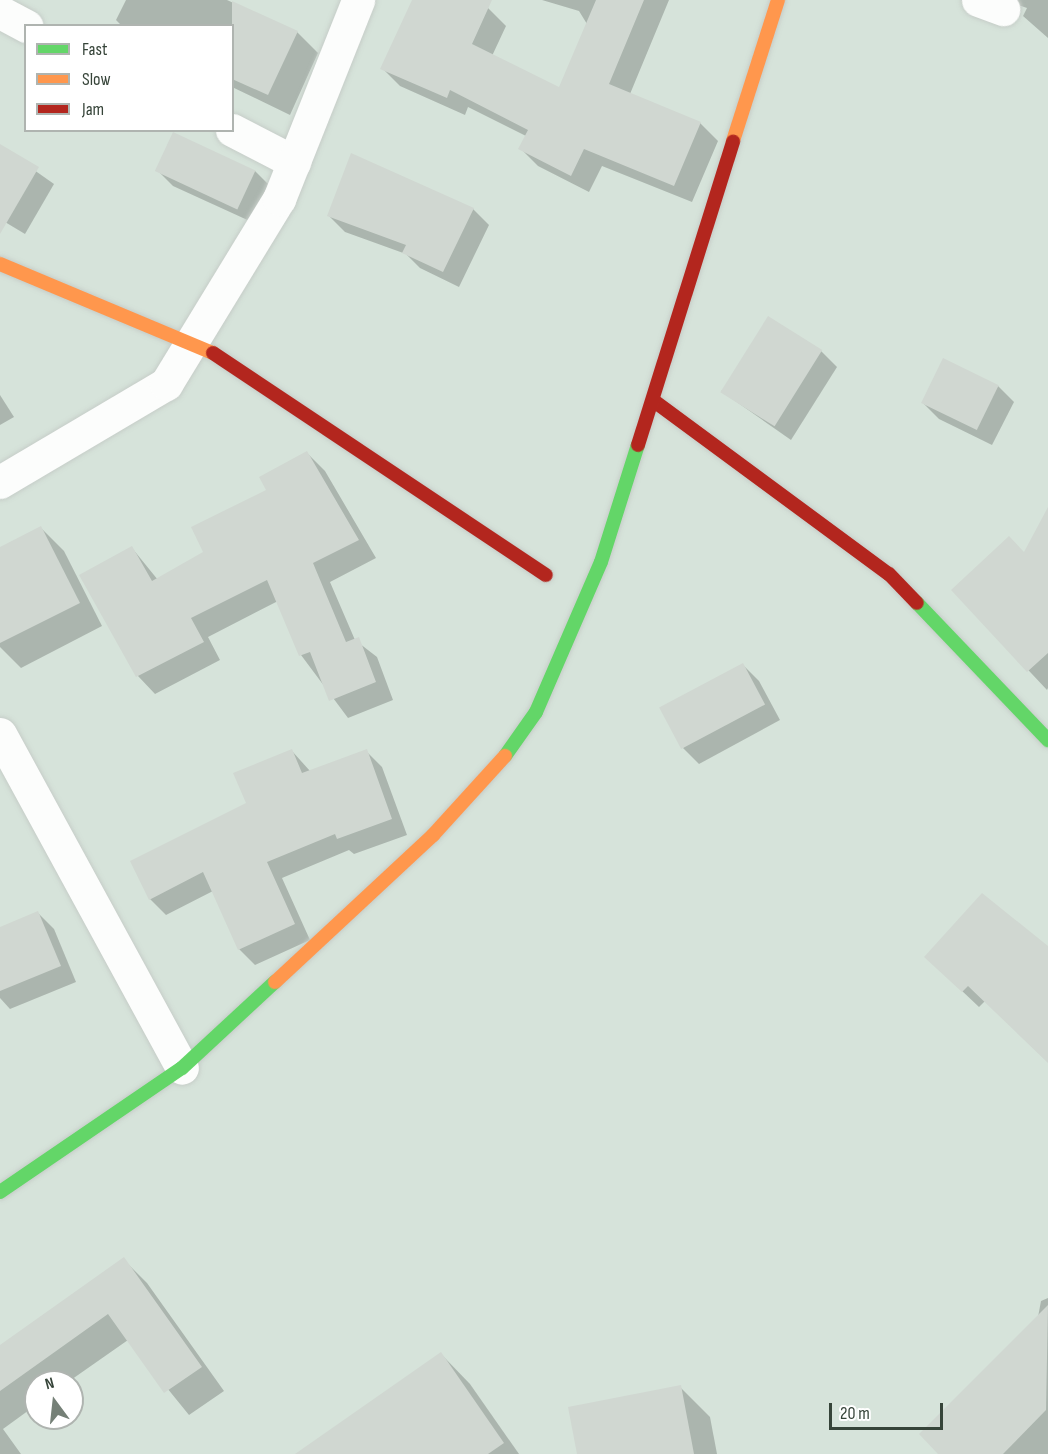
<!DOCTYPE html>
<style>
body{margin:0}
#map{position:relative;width:1048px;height:1454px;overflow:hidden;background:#e9efea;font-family:"Sofia Sans Condensed",sans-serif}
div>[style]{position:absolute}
.residential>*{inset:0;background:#d6e3da}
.shadow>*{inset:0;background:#0003}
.building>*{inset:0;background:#d0d7d1;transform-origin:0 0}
.roads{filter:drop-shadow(0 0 2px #c6cdc8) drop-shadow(0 0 2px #c6cdc8)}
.street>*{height:33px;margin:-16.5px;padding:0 16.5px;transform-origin:16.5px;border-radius:16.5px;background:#fcfdfc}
.fast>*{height:14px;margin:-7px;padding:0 7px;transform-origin:7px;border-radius:7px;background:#63d668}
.slow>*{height:14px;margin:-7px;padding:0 7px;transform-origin:7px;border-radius:7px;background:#ff974d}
.jam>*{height:14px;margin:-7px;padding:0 7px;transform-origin:7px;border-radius:7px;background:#b3261e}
span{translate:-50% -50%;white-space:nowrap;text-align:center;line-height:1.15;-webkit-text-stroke:4.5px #fff;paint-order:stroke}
.legend{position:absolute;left:24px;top:24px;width:210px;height:108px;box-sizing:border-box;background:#fff;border:2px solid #afb4b0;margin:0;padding:8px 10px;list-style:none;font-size:18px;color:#364439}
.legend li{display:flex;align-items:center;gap:12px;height:30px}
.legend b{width:30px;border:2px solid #afb4b0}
.north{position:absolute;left:24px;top:1370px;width:60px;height:60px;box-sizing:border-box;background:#fff;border:2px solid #afb4b0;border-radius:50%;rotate:345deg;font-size:16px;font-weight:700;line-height:24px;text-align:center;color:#364439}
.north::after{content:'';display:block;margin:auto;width:21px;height:27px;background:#758077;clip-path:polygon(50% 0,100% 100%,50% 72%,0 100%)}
.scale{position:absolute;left:829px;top:1403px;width:114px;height:27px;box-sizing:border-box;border:3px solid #364439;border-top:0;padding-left:8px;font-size:18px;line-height:21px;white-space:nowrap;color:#364439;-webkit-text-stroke:4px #fff;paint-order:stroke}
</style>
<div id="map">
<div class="residential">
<i style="clip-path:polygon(evenodd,0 0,1048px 0,1048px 1454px,0 1454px,0 0,26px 26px,232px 26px,232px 130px,26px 130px,26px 26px,0 0,36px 1382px,72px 1382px,72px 1418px,36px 1418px,36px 1382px)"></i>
</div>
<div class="shadow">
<i style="clip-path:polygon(126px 0,227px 0,297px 32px,318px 53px,290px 115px,232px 87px,232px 26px,122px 26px,116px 20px)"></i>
<i style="clip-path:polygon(413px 0,470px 0,488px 8px,506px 26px,492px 56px,560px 90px,587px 24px,579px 11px,542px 0,669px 0,630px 94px,700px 123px,718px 141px,692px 202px,602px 166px,589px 192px,538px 166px,520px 148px,526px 136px,468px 107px,465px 115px,400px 86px,382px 68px)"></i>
<i style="clip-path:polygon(1004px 0,1048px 0,1048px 38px,1023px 16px,1027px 8px)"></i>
<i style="clip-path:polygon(0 146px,54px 184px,25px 234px,0 219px)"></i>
<i style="clip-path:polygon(157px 170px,255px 171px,271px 187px,254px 223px,173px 186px)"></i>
<i style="clip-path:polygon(473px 209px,489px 225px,459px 287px,420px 268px,406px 254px,345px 232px,329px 216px)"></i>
<i style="clip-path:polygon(821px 351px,837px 367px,791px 440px,721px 391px)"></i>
<i style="clip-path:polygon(998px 386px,1014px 402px,992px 445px,939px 419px,923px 403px)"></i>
<i style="clip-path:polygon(0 395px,14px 417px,0 425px)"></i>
<i style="clip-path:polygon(307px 453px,325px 471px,376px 558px,330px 582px,355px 640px,377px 657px,393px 700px,348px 718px,301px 655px,278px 601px,208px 637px,220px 660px,155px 694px,138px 676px,81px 576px,132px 548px,158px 580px,205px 553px)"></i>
<i style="clip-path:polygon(1048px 514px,1048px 688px,1047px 690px,953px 590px,1025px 553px)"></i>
<i style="clip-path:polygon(41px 528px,64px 551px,102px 626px,21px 668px,0 647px,0 548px)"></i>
<i style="clip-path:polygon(743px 665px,759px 681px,780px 720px,699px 764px,683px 748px)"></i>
<i style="clip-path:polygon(292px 751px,310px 771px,366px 751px,382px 767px,407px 835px,354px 854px,349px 850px,282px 878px,310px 940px,255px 965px,239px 949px,213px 891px,166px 915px,150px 899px,247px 803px)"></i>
<i style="clip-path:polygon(38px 913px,54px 929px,76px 982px,10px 1009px,0 998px,0 928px)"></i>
<i style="clip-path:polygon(1048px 949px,1048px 1062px,985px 1001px,979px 1007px,942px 972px)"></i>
<i style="clip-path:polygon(123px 1259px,147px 1283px,224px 1391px,189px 1415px,128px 1340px,68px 1382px,36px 1382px,36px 1405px,3px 1429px,21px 1454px,0 1454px,0 1347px)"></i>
<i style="clip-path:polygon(1048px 1298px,1048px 1454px,941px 1454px,1038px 1317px,1041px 1301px)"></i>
<i style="clip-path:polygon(441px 1354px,470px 1384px,519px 1454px,298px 1454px)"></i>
<i style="clip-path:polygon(680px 1387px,710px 1417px,717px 1454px,579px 1454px)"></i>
</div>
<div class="building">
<i style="clip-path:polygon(412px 0,492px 0,472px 44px,559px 87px,596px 0,644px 0,609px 84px,701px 122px,674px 186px,584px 149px,571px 176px,518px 149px,528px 130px,450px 90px,447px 98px,380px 69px)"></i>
<i style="clip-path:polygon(232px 1px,298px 31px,268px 95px,232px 79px)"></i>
<i style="left:173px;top:132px;width:91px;height:43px;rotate:25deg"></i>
<i style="clip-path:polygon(0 144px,39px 167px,0 234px)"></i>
<i style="clip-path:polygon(351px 153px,474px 208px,443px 272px,402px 253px,406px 245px,327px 216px)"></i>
<i style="left:768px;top:316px;width:64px;height:90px;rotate:32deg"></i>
<i style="left:943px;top:358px;width:62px;height:50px;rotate:26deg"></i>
<i style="clip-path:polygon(307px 451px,359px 540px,313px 563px,346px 642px,359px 637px,376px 682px,329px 701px,310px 652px,299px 656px,267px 580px,191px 618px,204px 642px,136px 677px,79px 575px,132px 546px,152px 581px,203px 552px,191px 527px,266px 490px,259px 477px)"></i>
<i style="clip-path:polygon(1048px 507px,1048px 653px,1027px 672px,951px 590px,1009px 536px,1024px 552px)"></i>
<i style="clip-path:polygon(41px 526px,80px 603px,0 643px,0 547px)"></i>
<i style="left:743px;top:663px;width:47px;height:95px;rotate:62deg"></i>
<i style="clip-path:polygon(292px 749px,302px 773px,367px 749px,392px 819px,337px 839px,335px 834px,267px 862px,295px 924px,238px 950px,203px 872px,149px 900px,130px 861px,246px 803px,233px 773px)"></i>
<i style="clip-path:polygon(982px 893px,1048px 946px,1048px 1063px,968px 986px,962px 992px,924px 957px)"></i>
<i style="clip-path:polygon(38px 911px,61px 966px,0 991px,0 927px)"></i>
<i style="clip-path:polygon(124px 1257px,202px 1367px,164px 1393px,108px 1314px,0 1391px,0 1345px)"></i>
<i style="clip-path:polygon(1048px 1305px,1046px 1410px,1003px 1454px,938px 1454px,919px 1434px)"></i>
<i style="clip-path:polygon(441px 1352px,504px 1443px,488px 1454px,295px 1454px)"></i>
<i style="clip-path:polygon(681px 1385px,694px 1454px,577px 1454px,568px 1407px)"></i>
</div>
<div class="roads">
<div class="street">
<i style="left:978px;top:0;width:27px;rotate:20deg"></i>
<i style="left:0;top:12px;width:30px;rotate:28deg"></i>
<i style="left:232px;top:130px;width:70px;rotate:27.3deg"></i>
<i style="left:0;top:482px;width:193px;rotate:-30.6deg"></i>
<i style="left:166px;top:384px;width:217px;rotate:-58.6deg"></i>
<i style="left:279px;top:199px;width:214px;rotate:-68.3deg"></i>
<i style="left:0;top:734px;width:380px;rotate:61.4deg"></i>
</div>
<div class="fast">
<i style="left:917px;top:603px;width:190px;rotate:46.3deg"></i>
<i style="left:505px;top:756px;width:54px;rotate:-54.8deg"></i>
<i style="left:536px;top:712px;width:163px;rotate:-66.6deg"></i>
<i style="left:601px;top:562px;width:123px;rotate:-72.5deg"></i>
<i style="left:0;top:1192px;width:220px;rotate:-34.3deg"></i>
<i style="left:182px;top:1068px;width:127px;rotate:-42.8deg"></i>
</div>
<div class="slow">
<i style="left:733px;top:141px;width:148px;rotate:-72.3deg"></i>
<i style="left:0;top:264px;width:231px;rotate:22.7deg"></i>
<i style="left:275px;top:982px;width:216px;rotate:-42.9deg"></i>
<i style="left:433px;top:835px;width:107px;rotate:-47.7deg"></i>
</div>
<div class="jam">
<i style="left:213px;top:353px;width:400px;rotate:33.7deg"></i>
<i style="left:654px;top:401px;width:292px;rotate:36.4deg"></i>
<i style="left:889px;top:574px;width:40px;rotate:46deg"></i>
<i style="left:638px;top:445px;width:318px;rotate:-72.6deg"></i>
</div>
</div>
<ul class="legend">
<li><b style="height:8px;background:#63d668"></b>Fast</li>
<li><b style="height:8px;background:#ff974d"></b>Slow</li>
<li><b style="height:8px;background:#b3261e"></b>Jam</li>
</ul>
<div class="north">N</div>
<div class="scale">20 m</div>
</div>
